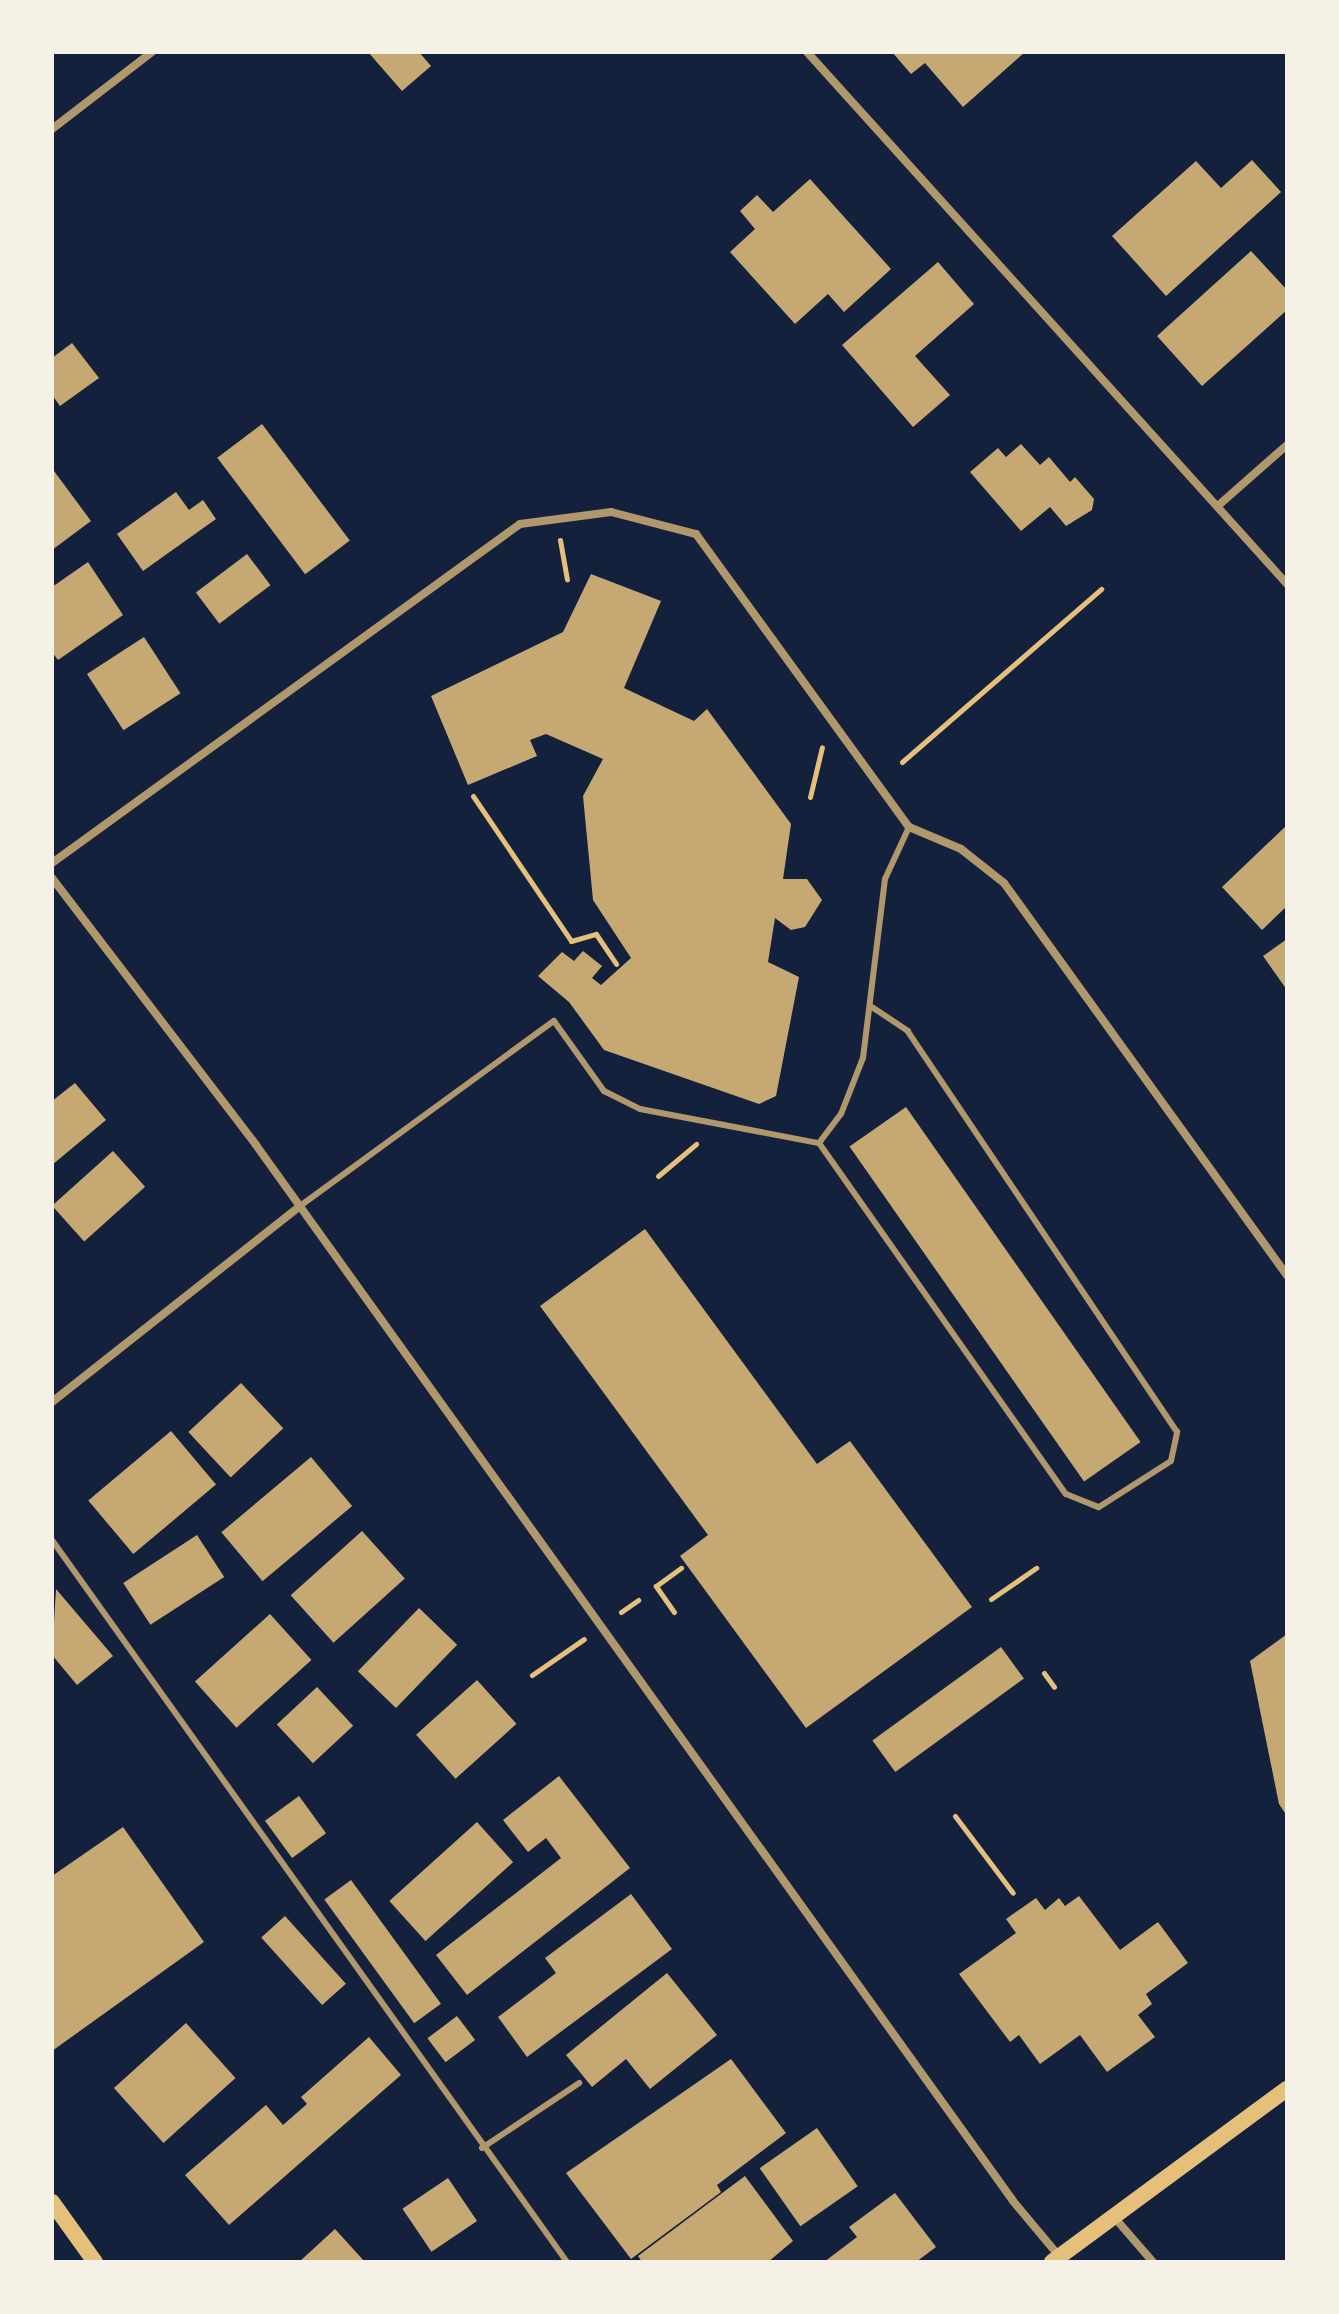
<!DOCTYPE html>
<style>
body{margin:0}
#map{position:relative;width:1339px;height:2314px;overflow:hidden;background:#14213d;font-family:"Space Grotesk",sans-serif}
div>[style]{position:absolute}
.building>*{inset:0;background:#c6a872;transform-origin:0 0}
.path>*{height:5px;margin:-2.5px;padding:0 2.5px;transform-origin:2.5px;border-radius:2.5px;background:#e5c07b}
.service>*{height:6px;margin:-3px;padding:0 3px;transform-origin:3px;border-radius:3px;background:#b1986c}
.minor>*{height:8px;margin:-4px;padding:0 4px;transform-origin:4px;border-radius:4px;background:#b1986c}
.secondary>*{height:16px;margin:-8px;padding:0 8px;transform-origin:8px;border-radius:8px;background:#e5c07b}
span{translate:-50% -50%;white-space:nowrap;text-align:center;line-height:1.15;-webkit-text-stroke:6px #f6f1e7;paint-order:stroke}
.frame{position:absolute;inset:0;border:54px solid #f6f1e7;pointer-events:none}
</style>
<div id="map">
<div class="building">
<i style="clip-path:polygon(368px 52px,419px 52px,431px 66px,402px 91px)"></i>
<i style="clip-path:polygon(892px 52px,1025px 52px,963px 107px,925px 63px,911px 74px)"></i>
<i style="clip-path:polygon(1252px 160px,1281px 192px,1166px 296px,1112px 236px,1196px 161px,1221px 188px)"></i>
<i style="clip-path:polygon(810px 179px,891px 269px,844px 312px,828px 294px,795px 324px,730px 252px,755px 229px,740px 211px,757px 195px,773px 212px)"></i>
<i style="clip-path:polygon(1251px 251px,1287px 290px,1287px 310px,1202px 386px,1157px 336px)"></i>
<i style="clip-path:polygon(938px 262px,974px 304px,915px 356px,950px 395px,913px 427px,842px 345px)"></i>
<i style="clip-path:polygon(72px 343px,99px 378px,60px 406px,52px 395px,52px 358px)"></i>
<i style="left:262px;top:424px;width:146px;height:56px;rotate:53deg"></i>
<i style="clip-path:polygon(1021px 444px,1040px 465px,1049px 457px,1070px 482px,1075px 477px,1094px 499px,1092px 510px,1066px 526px,1050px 507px,1021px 531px,970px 472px,998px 448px,1006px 457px)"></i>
<i style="clip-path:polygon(54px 471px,91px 521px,52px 550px,52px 473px)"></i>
<i style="clip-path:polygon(176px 492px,189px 510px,203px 500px,216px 519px,143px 571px,117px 534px)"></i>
<i style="left:247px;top:554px;width:39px;height:64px;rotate:53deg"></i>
<i style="clip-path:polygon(88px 562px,123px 615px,58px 660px,52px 652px,52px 587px)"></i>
<i style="clip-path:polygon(591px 574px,661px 601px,624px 688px,694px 721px,707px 709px,791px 824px,783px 879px,807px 879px,822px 900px,805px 927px,791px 930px,775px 918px,768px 962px,799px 977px,776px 1096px,759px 1104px,604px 1050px,569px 1002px,538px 976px,562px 952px,574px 961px,583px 951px,602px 966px,592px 978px,601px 985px,631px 958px,593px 900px,583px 796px,603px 759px,546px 734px,530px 740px,537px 756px,468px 785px,431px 696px,563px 632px)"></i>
<i style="left:144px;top:637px;width:67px;height:68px;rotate:57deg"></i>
<i style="clip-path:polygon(1287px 825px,1287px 906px,1262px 930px,1222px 887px)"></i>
<i style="clip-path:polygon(1287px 939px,1287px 990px,1263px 956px)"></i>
<i style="clip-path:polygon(75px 1083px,106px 1120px,52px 1165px,52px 1101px)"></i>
<i style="left:906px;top:1107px;width:409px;height:69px;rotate:55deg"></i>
<i style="left:113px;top:1151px;width:48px;height:82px;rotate:48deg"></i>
<i style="clip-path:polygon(645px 1229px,817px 1464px,850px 1441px,972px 1607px,806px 1728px,680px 1556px,708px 1535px,540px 1306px)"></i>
<i style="left:241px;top:1383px;width:62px;height:72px;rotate:47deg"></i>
<i style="left:171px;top:1431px;width:70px;height:108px;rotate:50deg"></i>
<i style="left:311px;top:1457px;width:64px;height:117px;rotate:50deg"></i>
<i style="left:362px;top:1531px;width:64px;height:96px;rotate:48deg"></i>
<i style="left:197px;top:1535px;width:50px;height:88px;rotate:57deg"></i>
<i style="clip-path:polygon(56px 1589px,113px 1656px,77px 1685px,52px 1655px)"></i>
<i style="left:419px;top:1608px;width:53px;height:88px;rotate:44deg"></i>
<i style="left:270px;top:1614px;width:62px;height:101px;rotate:48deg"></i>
<i style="clip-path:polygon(1287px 1634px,1287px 1816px,1279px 1804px,1250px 1661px)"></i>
<i style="left:1001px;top:1647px;width:39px;height:159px;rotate:54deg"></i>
<i style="left:477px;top:1680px;width:59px;height:82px;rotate:48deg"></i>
<i style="left:317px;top:1687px;width:53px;height:55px;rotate:47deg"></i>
<i style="clip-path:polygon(559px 1776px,630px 1868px,467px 1995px,436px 1955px,561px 1858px,546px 1838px,528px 1852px,503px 1820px)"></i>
<i style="left:299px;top:1796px;width:46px;height:42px;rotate:54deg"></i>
<i style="left:477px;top:1822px;width:54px;height:118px;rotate:48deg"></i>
<i style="clip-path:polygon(123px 1827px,204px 1942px,52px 2051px,52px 1876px)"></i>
<i style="left:351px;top:1880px;width:153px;height:33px;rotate:54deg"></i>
<i style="clip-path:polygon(631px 1894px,672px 1949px,527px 2057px,498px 2017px,556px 1973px,545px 1958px)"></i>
<i style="clip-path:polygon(1079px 1896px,1120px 1950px,1158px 1922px,1188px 1963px,1146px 1994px,1152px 2004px,1138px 2015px,1155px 2037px,1107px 2072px,1080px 2035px,1040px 2064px,1019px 2035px,1010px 2042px,959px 1974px,1016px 1933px,1006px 1919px,1036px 1898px,1045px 1910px,1059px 1898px,1065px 1906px)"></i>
<i style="left:285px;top:1916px;width:91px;height:32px;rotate:48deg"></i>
<i style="clip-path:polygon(667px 1973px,717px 2035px,650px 2089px,626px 2059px,592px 2087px,566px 2055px)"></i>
<i style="left:457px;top:2016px;width:30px;height:37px;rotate:53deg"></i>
<i style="left:186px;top:2023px;width:74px;height:97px;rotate:48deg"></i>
<i style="clip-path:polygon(369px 2037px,401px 2075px,229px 2225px,185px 2175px,266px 2105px,283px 2125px,307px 2104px,301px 2097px)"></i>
<i style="clip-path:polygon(731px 2059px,786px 2133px,717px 2185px,721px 2192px,631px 2259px,566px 2173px)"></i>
<i style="left:817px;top:2128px;width:71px;height:70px;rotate:55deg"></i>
<i style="clip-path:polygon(745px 2176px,793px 2241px,768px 2262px,642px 2262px,638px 2256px)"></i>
<i style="left:448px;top:2178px;width:52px;height:55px;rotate:56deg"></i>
<i style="clip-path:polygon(895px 2193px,936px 2247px,916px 2262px,824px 2262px,857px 2237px,849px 2227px)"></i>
<i style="clip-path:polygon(335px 2229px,365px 2262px,299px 2262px)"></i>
</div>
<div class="path">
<i style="left:560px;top:540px;width:40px;rotate:80deg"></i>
<i style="left:902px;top:762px;width:264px;rotate:-41deg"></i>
<i style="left:473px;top:796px;width:175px;rotate:55.9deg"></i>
<i style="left:571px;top:941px;width:26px;rotate:-16deg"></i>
<i style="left:596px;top:934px;width:36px;rotate:56deg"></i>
<i style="left:810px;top:797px;width:51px;rotate:-76.5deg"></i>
<i style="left:658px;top:1176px;width:50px;rotate:-40.1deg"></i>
<i style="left:991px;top:1599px;width:55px;rotate:-34.6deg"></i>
<i style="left:621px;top:1612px;width:21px;rotate:-35deg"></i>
<i style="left:674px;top:1612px;width:32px;rotate:-125deg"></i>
<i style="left:656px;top:1586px;width:31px;rotate:-36deg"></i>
<i style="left:1044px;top:1673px;width:17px;rotate:54deg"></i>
<i style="left:532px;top:1675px;width:63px;rotate:-34.7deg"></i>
<i style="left:955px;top:1816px;width:96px;rotate:53deg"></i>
</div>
<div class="service">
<i style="left:819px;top:1143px;width:36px;rotate:-53deg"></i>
<i style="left:841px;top:1114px;width:60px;rotate:-68.6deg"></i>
<i style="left:863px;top:1058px;width:180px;rotate:-83deg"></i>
<i style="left:885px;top:879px;width:57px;rotate:-65.2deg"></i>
<i style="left:300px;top:1206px;width:314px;rotate:-36.1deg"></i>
<i style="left:554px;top:1021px;width:86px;rotate:54.5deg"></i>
<i style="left:604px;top:1091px;width:40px;rotate:26.6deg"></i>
<i style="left:640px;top:1109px;width:182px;rotate:10.8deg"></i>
<i style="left:819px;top:1143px;width:429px;rotate:54.9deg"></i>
<i style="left:1066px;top:1494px;width:35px;rotate:22deg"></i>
<i style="left:1099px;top:1507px;width:85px;rotate:-32.6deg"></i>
<i style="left:1171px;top:1461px;width:30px;rotate:-78deg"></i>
<i style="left:1177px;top:1432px;width:483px;rotate:-123.9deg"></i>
<i style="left:908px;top:1031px;width:43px;rotate:-146.3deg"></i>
<i style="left:52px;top:1540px;width:887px;rotate:54.5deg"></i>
<i style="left:482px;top:2148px;width:117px;rotate:-33.8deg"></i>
</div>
<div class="minor">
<i style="left:807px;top:52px;width:717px;rotate:47.94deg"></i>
<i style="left:52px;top:129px;width:126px;rotate:-37.6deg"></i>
<i style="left:1220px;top:504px;width:89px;rotate:-41.4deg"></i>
<i style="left:52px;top:863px;width:578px;rotate:-35.92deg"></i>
<i style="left:520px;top:524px;width:92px;rotate:-7.5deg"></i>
<i style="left:611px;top:512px;width:88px;rotate:14.5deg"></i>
<i style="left:696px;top:534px;width:362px;rotate:54deg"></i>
<i style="left:909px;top:827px;width:56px;rotate:22.9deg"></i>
<i style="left:961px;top:849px;width:55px;rotate:38.3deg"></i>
<i style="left:1004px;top:883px;width:484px;rotate:54.2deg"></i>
<i style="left:52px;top:878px;width:336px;rotate:52.6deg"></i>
<i style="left:256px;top:1145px;width:1299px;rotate:54.36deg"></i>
<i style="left:1013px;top:2201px;width:72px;rotate:50.1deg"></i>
<i style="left:52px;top:1402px;width:316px;rotate:-38.3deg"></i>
<i style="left:1114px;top:2217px;width:60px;rotate:49.1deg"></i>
</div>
<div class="secondary">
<i style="left:52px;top:2202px;width:74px;rotate:54.4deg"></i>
<i style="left:1052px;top:2262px;width:292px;rotate:-36.4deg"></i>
</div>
<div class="frame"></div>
</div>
